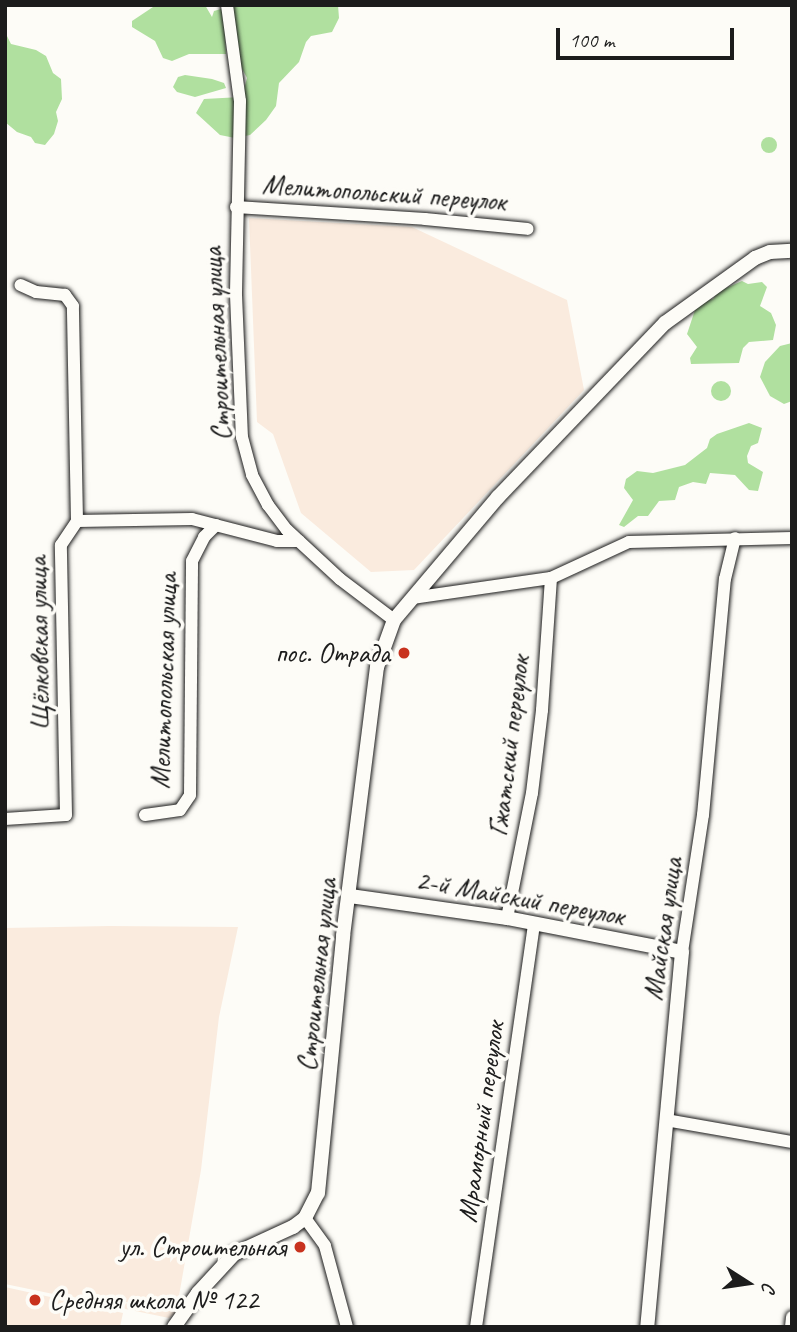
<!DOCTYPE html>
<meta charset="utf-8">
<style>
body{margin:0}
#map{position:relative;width:797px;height:1332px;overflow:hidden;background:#fdfcf7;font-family:Caveat,sans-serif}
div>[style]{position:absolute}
.built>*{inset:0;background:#faebde}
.green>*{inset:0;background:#b0e09f}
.round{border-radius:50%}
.roads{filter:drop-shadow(0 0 2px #1c1c1c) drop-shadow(0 0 2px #1c1c1c)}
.minor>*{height:12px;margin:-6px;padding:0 6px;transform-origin:6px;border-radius:6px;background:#fdfcf7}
.tertiary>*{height:14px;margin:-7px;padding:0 7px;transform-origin:7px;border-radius:7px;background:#fdfcf7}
.dots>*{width:19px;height:19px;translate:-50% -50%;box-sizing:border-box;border:4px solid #fdfcf7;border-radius:50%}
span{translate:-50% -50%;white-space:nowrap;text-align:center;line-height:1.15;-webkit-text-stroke:7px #fdfcf7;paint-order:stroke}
.street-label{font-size:28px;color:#1c1c1c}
.poi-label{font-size:28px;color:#1c1c1c}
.right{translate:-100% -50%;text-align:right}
.left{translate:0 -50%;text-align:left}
.frame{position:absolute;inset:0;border:7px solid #1c1c1c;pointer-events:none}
.north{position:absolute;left:713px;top:1248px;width:70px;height:70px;-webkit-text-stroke:5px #fdfcf7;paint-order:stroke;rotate:102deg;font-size:19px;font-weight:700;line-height:28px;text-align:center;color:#1c1c1c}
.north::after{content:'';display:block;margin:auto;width:24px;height:32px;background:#1c1c1c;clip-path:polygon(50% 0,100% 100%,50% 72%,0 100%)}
.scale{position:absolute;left:556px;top:28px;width:178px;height:32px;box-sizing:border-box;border:4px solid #1c1c1c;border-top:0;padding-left:9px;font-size:21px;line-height:24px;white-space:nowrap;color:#1c1c1c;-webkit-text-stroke:5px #fdfcf7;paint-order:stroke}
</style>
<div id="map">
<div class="built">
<i style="clip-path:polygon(249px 218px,412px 227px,567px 300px,584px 390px,414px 570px,371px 572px,301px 513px,273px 434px,257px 422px)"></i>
<i style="clip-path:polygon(109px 926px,238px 927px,219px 1017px,201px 1170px,176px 1313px,169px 1318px,5px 1284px,5px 928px)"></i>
<i style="clip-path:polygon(5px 1287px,123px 1313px,120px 1327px,5px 1327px)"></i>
</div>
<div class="green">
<i style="clip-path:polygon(156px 5px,205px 5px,212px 17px,214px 11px,221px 9px,224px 13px,226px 54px,189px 54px,172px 61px,163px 58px,155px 41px,132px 27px,132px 21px)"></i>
<i style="clip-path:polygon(232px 5px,338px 5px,339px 18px,332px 32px,311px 36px,306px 42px,299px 62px,279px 83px,276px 106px,266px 120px,250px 135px,235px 138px,220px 135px,196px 113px,204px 99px,241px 97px,243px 93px,247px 78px,238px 61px)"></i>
<i style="clip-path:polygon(5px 32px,11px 44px,36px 50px,46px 56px,53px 73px,61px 79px,62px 99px,56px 112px,58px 121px,54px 134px,45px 145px,35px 143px,31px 137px,17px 132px,5px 122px)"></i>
<i style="clip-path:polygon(185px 75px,212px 79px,224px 83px,226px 88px,195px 97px,177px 92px,173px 87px,178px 77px)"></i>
<i class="round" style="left:761px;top:137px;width:16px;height:16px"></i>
<i style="clip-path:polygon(742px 281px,748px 284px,762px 282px,767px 287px,760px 306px,771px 313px,776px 325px,773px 340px,749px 342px,743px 348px,739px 363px,691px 364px,690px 358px,697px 347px,687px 334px,695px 310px,703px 301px,713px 299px,719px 291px)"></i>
<i style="clip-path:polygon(792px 343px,792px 401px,784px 404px,770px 396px,760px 377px,765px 362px,780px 346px)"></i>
<i class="round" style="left:711px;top:381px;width:20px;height:20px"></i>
<i style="clip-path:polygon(749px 423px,762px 428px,758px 443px,751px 446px,747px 456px,748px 463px,763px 472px,758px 491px,749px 490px,735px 475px,710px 473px,706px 484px,693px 482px,679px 487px,675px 500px,659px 501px,648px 516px,638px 516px,624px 527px,619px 525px,633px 500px,624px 488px,626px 479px,637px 471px,653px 473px,685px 465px,707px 448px,710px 439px,717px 434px)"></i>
</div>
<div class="roads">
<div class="minor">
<i style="left:227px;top:5px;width:97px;rotate:82.3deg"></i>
<i style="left:240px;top:101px;width:194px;rotate:91.2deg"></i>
<i style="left:236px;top:295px;width:142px;rotate:87.6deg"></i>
<i style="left:242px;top:437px;width:39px;rotate:75deg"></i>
<i style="left:252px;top:475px;width:34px;rotate:62deg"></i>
<i style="left:268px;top:505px;width:31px;rotate:53deg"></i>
<i style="left:287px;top:530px;width:72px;rotate:42.8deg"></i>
<i style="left:340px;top:579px;width:68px;rotate:37.2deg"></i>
<i style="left:236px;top:207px;width:189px;rotate:3.6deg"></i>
<i style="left:425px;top:219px;width:103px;rotate:5.5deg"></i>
<i style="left:77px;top:521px;width:115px;rotate:-1deg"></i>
<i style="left:192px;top:519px;width:88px;rotate:14.5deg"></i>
<i style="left:277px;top:541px;width:22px"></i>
<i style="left:412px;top:598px;width:140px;rotate:-8.2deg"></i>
<i style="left:551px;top:578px;width:86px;rotate:-24.8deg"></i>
<i style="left:629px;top:542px;width:163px;rotate:-1.4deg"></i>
<i style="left:145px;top:815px;width:35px;rotate:-8deg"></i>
<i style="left:180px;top:810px;width:18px;rotate:-56deg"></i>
<i style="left:190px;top:795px;width:234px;rotate:-89.5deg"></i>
<i style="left:192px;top:561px;width:27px;rotate:-63deg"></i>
<i style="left:204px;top:537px;width:17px;rotate:-45deg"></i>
<i style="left:5px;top:819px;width:61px;rotate:-3.8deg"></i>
<i style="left:66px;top:815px;width:270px;rotate:-91.1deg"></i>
<i style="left:61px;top:545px;width:29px;rotate:-56deg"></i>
<i style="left:77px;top:521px;width:215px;rotate:-91.1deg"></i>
<i style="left:73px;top:306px;width:14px;rotate:-126deg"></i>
<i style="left:65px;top:295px;width:29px;rotate:-174deg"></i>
<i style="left:36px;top:292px;width:17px;rotate:-156deg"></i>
<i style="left:507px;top:918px;width:127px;rotate:-78.7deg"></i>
<i style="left:532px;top:793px;width:84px;rotate:-83.1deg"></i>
<i style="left:542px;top:710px;width:132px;rotate:-86.1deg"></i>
<i style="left:682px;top:952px;width:139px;rotate:-81.3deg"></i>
<i style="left:703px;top:815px;width:237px;rotate:-84.7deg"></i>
<i style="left:725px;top:579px;width:42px;rotate:-76.3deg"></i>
<i style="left:666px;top:1120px;width:128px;rotate:9.9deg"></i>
<i style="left:305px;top:1218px;width:34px;rotate:54deg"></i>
<i style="left:325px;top:1246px;width:84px;rotate:74.8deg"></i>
<i style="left:476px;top:1327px;width:408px;rotate:-81.8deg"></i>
<i style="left:791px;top:1327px;width:10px;rotate:-84deg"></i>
</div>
<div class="tertiary">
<i style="left:350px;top:896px;width:159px;rotate:8deg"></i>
<i style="left:507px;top:918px;width:178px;rotate:11deg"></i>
<i style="left:682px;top:952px;width:377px;rotate:95.3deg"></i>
<i style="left:174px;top:1327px;width:42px;rotate:-54.8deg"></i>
<i style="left:198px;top:1293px;width:53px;rotate:-47.3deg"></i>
<i style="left:234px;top:1254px;width:65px;rotate:-24.6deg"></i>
<i style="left:293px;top:1227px;width:15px;rotate:-37deg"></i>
<i style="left:305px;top:1218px;width:28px;rotate:-63deg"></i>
<i style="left:318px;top:1193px;width:258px;rotate:-84.4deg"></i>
<i style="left:343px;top:936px;width:271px;rotate:-82.8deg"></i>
<i style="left:377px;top:667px;width:50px;rotate:-70.1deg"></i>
<i style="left:394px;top:620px;width:161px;rotate:-49.8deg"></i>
<i style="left:498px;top:497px;width:241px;rotate:-46.2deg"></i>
<i style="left:665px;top:323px;width:111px;rotate:-35.8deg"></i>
<i style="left:755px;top:258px;width:16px;rotate:-22deg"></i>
<i style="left:770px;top:252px;width:22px;rotate:-3deg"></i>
</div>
</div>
<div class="dots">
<i style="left:404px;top:653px;background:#c8321e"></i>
<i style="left:300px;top:1247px;background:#c8321e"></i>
<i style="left:35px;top:1300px;background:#c8321e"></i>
</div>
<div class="street-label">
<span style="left:384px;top:193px;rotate:4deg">Мелитопольский переулок</span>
<span style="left:217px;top:344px;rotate:-93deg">Строительная улица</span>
<span style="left:39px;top:643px;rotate:-91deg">Щёлковская улица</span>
<span style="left:164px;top:681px;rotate:-88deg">Мелитопольская улица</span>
<span style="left:509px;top:746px;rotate:-83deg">Гжатский переулок</span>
<span style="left:520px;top:898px;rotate:10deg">2-й Майский переулок</span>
<span style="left:663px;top:929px;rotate:-82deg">Майская улица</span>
<span style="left:317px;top:975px;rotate:-84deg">Строительная улица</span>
<span style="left:481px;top:1122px;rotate:-82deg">Мраморный переулок</span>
</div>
<div class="poi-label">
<span class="right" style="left:390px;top:653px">пос. Отрада</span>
<span class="right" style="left:286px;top:1247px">ул. Строительная</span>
<span class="left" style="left:49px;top:1300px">Средняя школа № 122</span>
</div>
<div class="frame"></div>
<div class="north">С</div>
<div class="scale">100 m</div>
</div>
